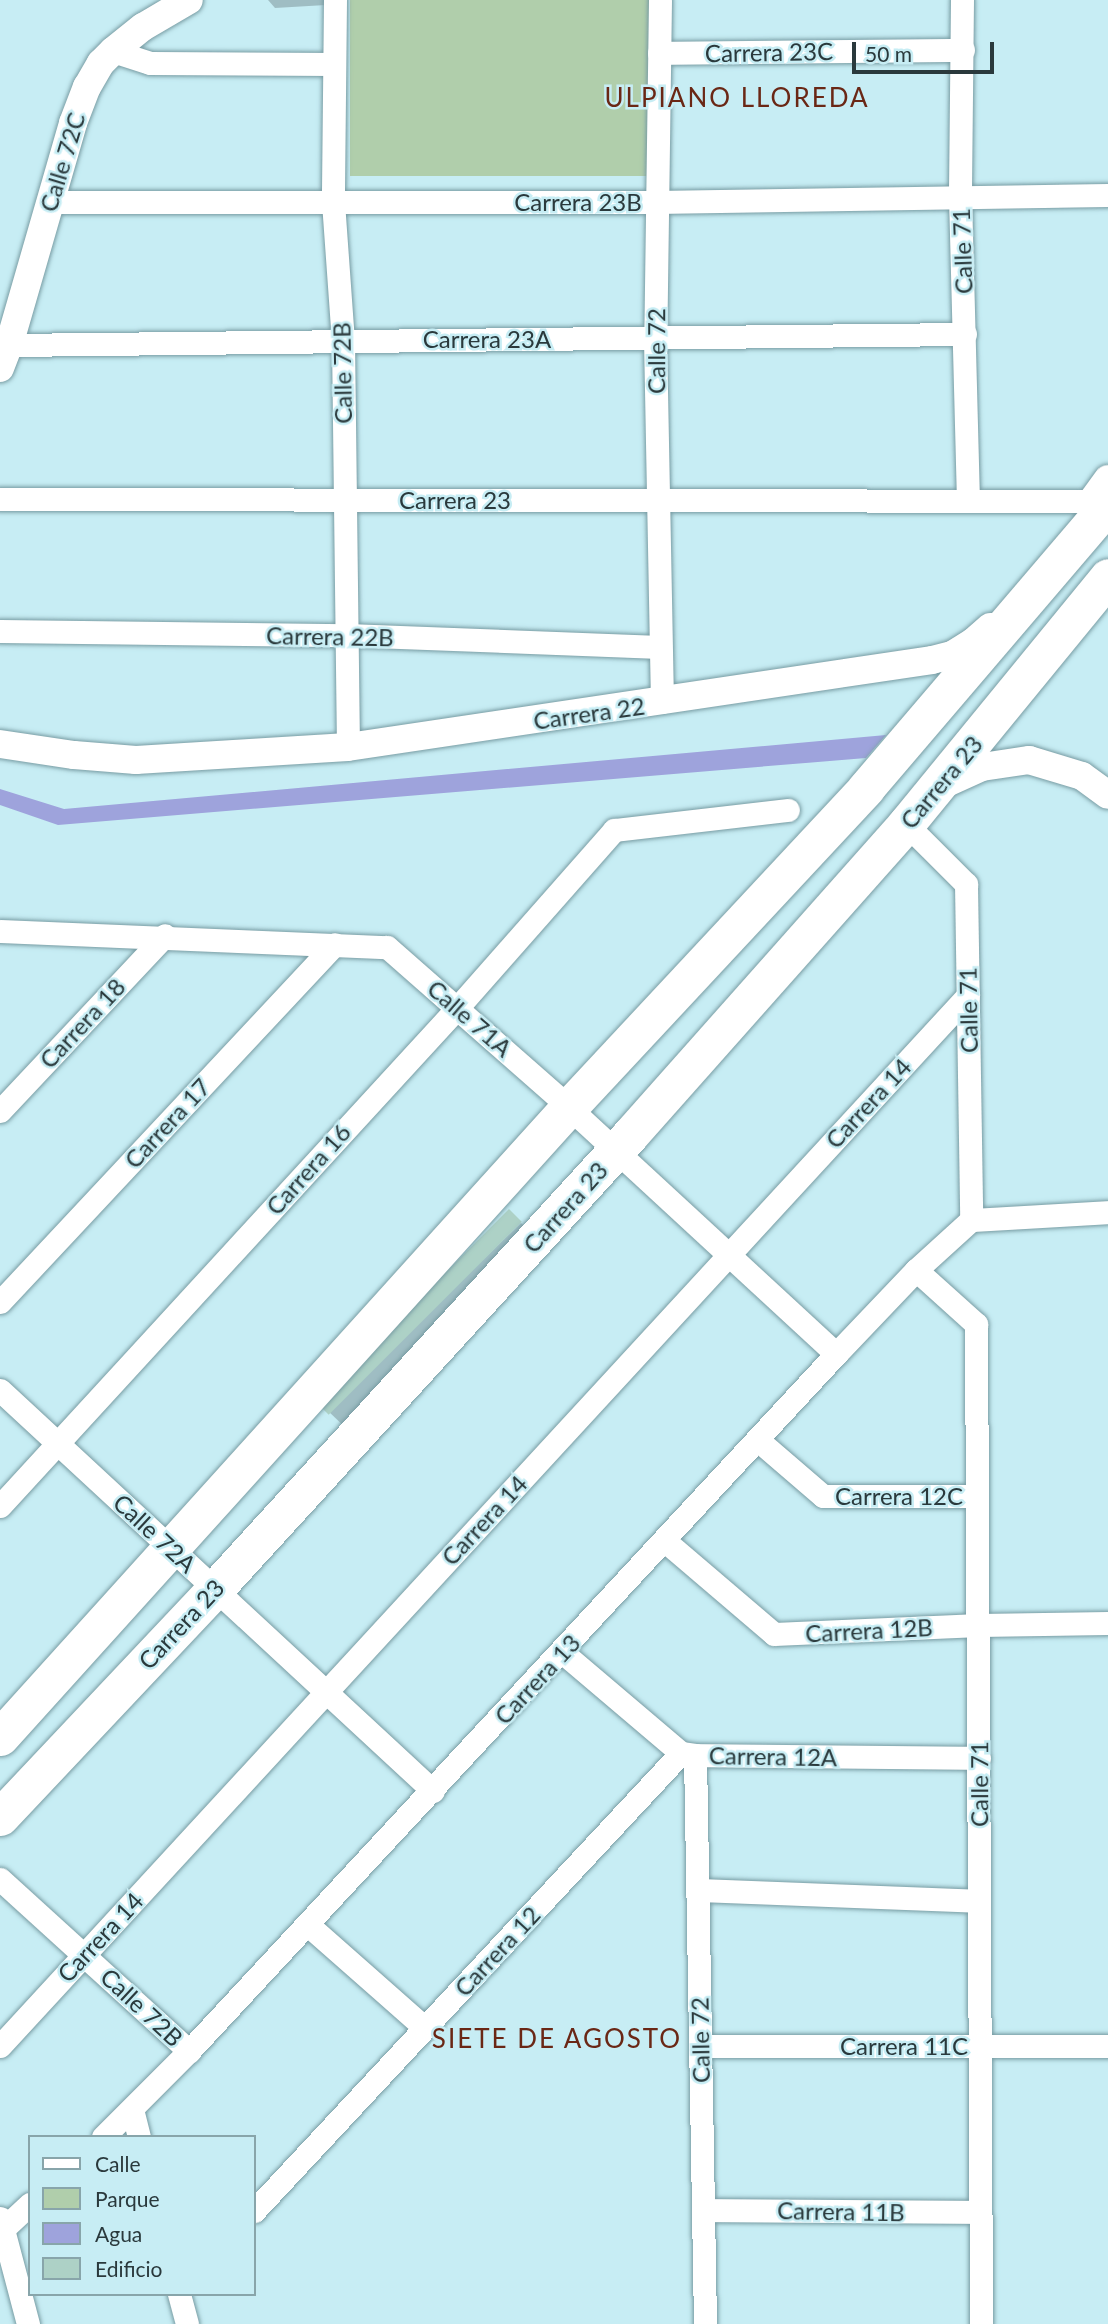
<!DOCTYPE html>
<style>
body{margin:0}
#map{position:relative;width:1108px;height:2324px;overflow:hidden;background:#c7edf4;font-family:Lato,sans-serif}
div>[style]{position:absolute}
.green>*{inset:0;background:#b0ceab;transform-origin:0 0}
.water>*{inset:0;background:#9ea3dc}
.shadow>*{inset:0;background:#0003}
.building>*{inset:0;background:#add1c6;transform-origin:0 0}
.roads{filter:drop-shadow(0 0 2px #789ca3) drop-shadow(0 0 2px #789ca3)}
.minor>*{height:23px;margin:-11.5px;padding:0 11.5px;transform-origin:11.5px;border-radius:11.5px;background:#fff}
.tertiary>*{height:28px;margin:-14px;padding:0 14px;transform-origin:14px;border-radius:14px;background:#fff}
.primary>*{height:37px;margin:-18.5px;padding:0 18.5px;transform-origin:18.5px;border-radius:18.5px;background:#fff}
span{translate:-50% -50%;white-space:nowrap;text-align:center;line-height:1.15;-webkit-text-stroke:5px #c7edf4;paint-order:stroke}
.street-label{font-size:24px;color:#2a393c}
.neighbourhood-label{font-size:26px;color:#6a2715;letter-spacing:2px}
.legend{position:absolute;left:28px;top:2135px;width:228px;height:161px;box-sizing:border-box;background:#c7edf4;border:2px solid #88a5aa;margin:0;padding:9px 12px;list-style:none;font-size:21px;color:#2a393c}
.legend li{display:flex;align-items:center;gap:14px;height:35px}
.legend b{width:35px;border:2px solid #88a5aa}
.scale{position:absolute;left:852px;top:42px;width:142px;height:32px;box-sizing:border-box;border:4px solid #2a393c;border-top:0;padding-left:9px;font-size:21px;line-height:24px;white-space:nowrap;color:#2a393c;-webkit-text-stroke:5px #c7edf4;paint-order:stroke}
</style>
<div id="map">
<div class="green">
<i style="left:350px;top:0;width:299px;height:176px"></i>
</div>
<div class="water">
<i style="clip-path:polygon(886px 735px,866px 758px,58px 825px,0 805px,0 789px,64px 809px)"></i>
</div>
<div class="shadow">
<i style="clip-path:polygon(268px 0,325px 0,326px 5px,275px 8px)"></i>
<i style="clip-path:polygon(521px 1223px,531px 1232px,349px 1431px,327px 1410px)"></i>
</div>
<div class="building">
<i style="left:509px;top:1209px;width:18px;height:273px;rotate:45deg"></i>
</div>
<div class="roads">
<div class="minor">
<i style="left:335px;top:0;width:202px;rotate:90.6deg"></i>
<i style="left:333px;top:202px;width:138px;rotate:85.9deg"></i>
<i style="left:343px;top:340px;width:407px;rotate:89.3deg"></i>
<i style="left:660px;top:0;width:338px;rotate:90.8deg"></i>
<i style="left:655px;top:338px;width:364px;rotate:88.9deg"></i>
<i style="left:962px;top:0;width:196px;rotate:90.6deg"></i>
<i style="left:960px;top:196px;width:305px;rotate:88.5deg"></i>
<i style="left:113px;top:51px;width:39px;rotate:18deg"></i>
<i style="left:150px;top:63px;width:184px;rotate:0.3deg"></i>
<i style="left:659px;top:53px;width:304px;rotate:-0.6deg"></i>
<i style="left:49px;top:202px;width:606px"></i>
<i style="left:655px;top:202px;width:453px;rotate:-0.9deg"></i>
<i style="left:9px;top:345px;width:956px;rotate:-0.66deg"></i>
<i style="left:0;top:499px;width:1092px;rotate:0.1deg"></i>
<i style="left:0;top:631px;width:347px;rotate:0.7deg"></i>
<i style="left:347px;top:635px;width:313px;rotate:2.2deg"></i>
<i style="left:906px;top:824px;width:85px;rotate:45deg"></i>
<i style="left:966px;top:884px;width:336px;rotate:89.1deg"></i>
<i style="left:0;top:931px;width:387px;rotate:2.4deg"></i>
<i style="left:387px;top:947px;width:233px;rotate:41.3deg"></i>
<i style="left:562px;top:1101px;width:373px;rotate:42.7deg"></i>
<i style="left:0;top:1111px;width:241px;rotate:-46.8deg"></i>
<i style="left:971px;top:1220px;width:137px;rotate:-3.3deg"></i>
<i style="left:916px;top:1270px;width:81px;rotate:42deg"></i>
<i style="left:976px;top:1324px;width:1000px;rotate:89.71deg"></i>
<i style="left:0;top:1302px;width:490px;rotate:-46.9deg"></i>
<i style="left:0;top:1390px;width:590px;rotate:42.8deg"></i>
<i style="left:759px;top:1441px;width:84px;rotate:40.7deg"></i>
<i style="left:823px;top:1496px;width:154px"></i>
<i style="left:0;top:1506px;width:677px;rotate:-47.45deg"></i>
<i style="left:458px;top:1007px;width:236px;rotate:-48.6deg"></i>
<i style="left:614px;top:830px;width:175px;rotate:-6.6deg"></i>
<i style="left:665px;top:1541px;width:143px;rotate:40.5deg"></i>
<i style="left:774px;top:1634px;width:205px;rotate:-2.5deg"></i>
<i style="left:979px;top:1625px;width:129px;rotate:-0.9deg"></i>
<i style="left:562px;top:1652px;width:156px;rotate:40.3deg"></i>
<i style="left:681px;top:1753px;width:14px;rotate:8deg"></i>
<i style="left:695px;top:1755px;width:284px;rotate:0.6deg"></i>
<i style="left:695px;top:1755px;width:569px;rotate:88.99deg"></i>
<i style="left:0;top:1879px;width:256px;rotate:42.3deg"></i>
<i style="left:698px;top:1890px;width:280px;rotate:2.2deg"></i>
<i style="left:307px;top:1924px;width:157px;rotate:41.4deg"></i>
<i style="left:0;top:2046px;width:1429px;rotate:-47.35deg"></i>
<i style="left:701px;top:2046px;width:407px"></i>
<i style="left:132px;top:2109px;width:29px;rotate:76deg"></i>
<i style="left:103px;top:2137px;width:122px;rotate:-45deg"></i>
<i style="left:189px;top:2051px;width:951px;rotate:-47.13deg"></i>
<i style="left:836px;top:1354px;width:116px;rotate:-46.4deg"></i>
<i style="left:916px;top:1270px;width:74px;rotate:-42.3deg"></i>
<i style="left:704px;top:2210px;width:275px;rotate:0.4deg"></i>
<i style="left:254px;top:2211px;width:626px;rotate:-47.01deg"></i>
<i style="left:0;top:2218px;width:110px;rotate:75.2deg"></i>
<i style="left:3px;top:2229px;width:37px;rotate:-43deg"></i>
<i style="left:179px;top:2294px;width:31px;rotate:75deg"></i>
</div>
<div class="tertiary">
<i style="left:0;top:368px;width:25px;rotate:-69deg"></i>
<i style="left:9px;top:345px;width:231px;rotate:-73.9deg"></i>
<i style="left:73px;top:123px;width:39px;rotate:-69deg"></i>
<i style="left:87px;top:87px;width:28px;rotate:-60deg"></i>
<i style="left:101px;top:63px;width:17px;rotate:-45deg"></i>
<i style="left:113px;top:51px;width:38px;rotate:-39deg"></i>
<i style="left:143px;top:27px;width:53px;rotate:-30.4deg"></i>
<i style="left:1092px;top:501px;width:27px;rotate:-54deg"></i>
<i style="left:0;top:744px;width:75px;rotate:8.5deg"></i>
<i style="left:74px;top:755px;width:62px;rotate:4.6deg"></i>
<i style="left:136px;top:760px;width:212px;rotate:-3.5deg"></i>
<i style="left:348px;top:747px;width:590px;rotate:-8.47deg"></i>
<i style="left:932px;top:660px;width:21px;rotate:-14deg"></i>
<i style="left:952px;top:655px;width:25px;rotate:-32deg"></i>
<i style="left:973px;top:642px;width:23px;rotate:-41deg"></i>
<i style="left:940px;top:786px;width:46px;rotate:-24.3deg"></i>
<i style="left:982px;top:767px;width:48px;rotate:-8.5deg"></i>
<i style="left:1029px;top:760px;width:55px;rotate:16.8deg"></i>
<i style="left:1082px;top:776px;width:32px;rotate:36deg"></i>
</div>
<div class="primary">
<i style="left:0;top:1737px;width:849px;rotate:-47.91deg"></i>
<i style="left:569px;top:1107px;width:436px;rotate:-47deg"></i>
<i style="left:866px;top:788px;width:372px;rotate:-49.5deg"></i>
<i style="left:0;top:1817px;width:313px;rotate:-46.7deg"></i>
<i style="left:215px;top:1589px;width:615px;rotate:-47.57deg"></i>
<i style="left:630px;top:1135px;width:416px;rotate:-48.4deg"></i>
<i style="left:906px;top:824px;width:319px;rotate:-50.7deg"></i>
</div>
</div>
<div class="street-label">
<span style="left:769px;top:52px;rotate:-1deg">Carrera 23C</span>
<span style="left:62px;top:162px;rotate:-73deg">Calle 72C</span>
<span style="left:578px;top:202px">Carrera 23B</span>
<span style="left:962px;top:251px;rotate:-92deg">Calle 71</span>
<span style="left:487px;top:339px">Carrera 23A</span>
<span style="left:656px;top:351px;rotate:-90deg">Calle 72</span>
<span style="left:342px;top:373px;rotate:-91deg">Calle 72B</span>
<span style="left:455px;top:500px">Carrera 23</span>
<span style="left:330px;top:636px;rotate:1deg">Carrera 22B</span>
<span style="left:589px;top:713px;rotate:-8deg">Carrera 22</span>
<span style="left:941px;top:782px;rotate:-50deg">Carrera 23</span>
<span style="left:968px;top:1010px;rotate:-91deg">Calle 71</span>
<span style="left:470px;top:1018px;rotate:41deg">Calle 71A</span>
<span style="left:82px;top:1023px;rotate:-47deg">Carrera 18</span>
<span style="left:868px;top:1103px;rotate:-47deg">Carrera 14</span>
<span style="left:167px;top:1123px;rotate:-47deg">Carrera 17</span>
<span style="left:308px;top:1169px;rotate:-48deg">Carrera 16</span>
<span style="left:565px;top:1207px;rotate:-48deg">Carrera 23</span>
<span style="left:899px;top:1496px">Carrera 12C</span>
<span style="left:484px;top:1520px;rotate:-47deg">Carrera 14</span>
<span style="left:155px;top:1533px;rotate:43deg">Calle 72A</span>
<span style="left:181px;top:1624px;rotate:-47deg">Carrera 23</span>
<span style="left:869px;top:1630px;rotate:-3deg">Carrera 12B</span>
<span style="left:537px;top:1679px;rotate:-47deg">Carrera 13</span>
<span style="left:773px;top:1756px;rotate:1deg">Carrera 12A</span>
<span style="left:979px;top:1784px;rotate:-90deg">Calle 71</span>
<span style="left:100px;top:1937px;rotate:-47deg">Carrera 14</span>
<span style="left:497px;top:1951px;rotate:-47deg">Carrera 12</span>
<span style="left:142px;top:2007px;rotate:43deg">Calle 72B</span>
<span style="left:700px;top:2040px;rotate:-91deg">Calle 72</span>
<span style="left:904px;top:2046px">Carrera 11C</span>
<span style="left:841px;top:2211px;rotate:1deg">Carrera 11B</span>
</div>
<div class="neighbourhood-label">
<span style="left:737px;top:98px">ULPIANO LLOREDA</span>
<span style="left:557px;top:2039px">SIETE DE AGOSTO</span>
</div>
<ul class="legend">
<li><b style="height:9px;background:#fff"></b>Calle</li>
<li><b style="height:19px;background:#b0ceab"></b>Parque</li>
<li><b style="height:19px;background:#9ea3dc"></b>Agua</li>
<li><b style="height:19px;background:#add1c6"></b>Edificio</li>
</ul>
<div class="scale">50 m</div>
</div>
